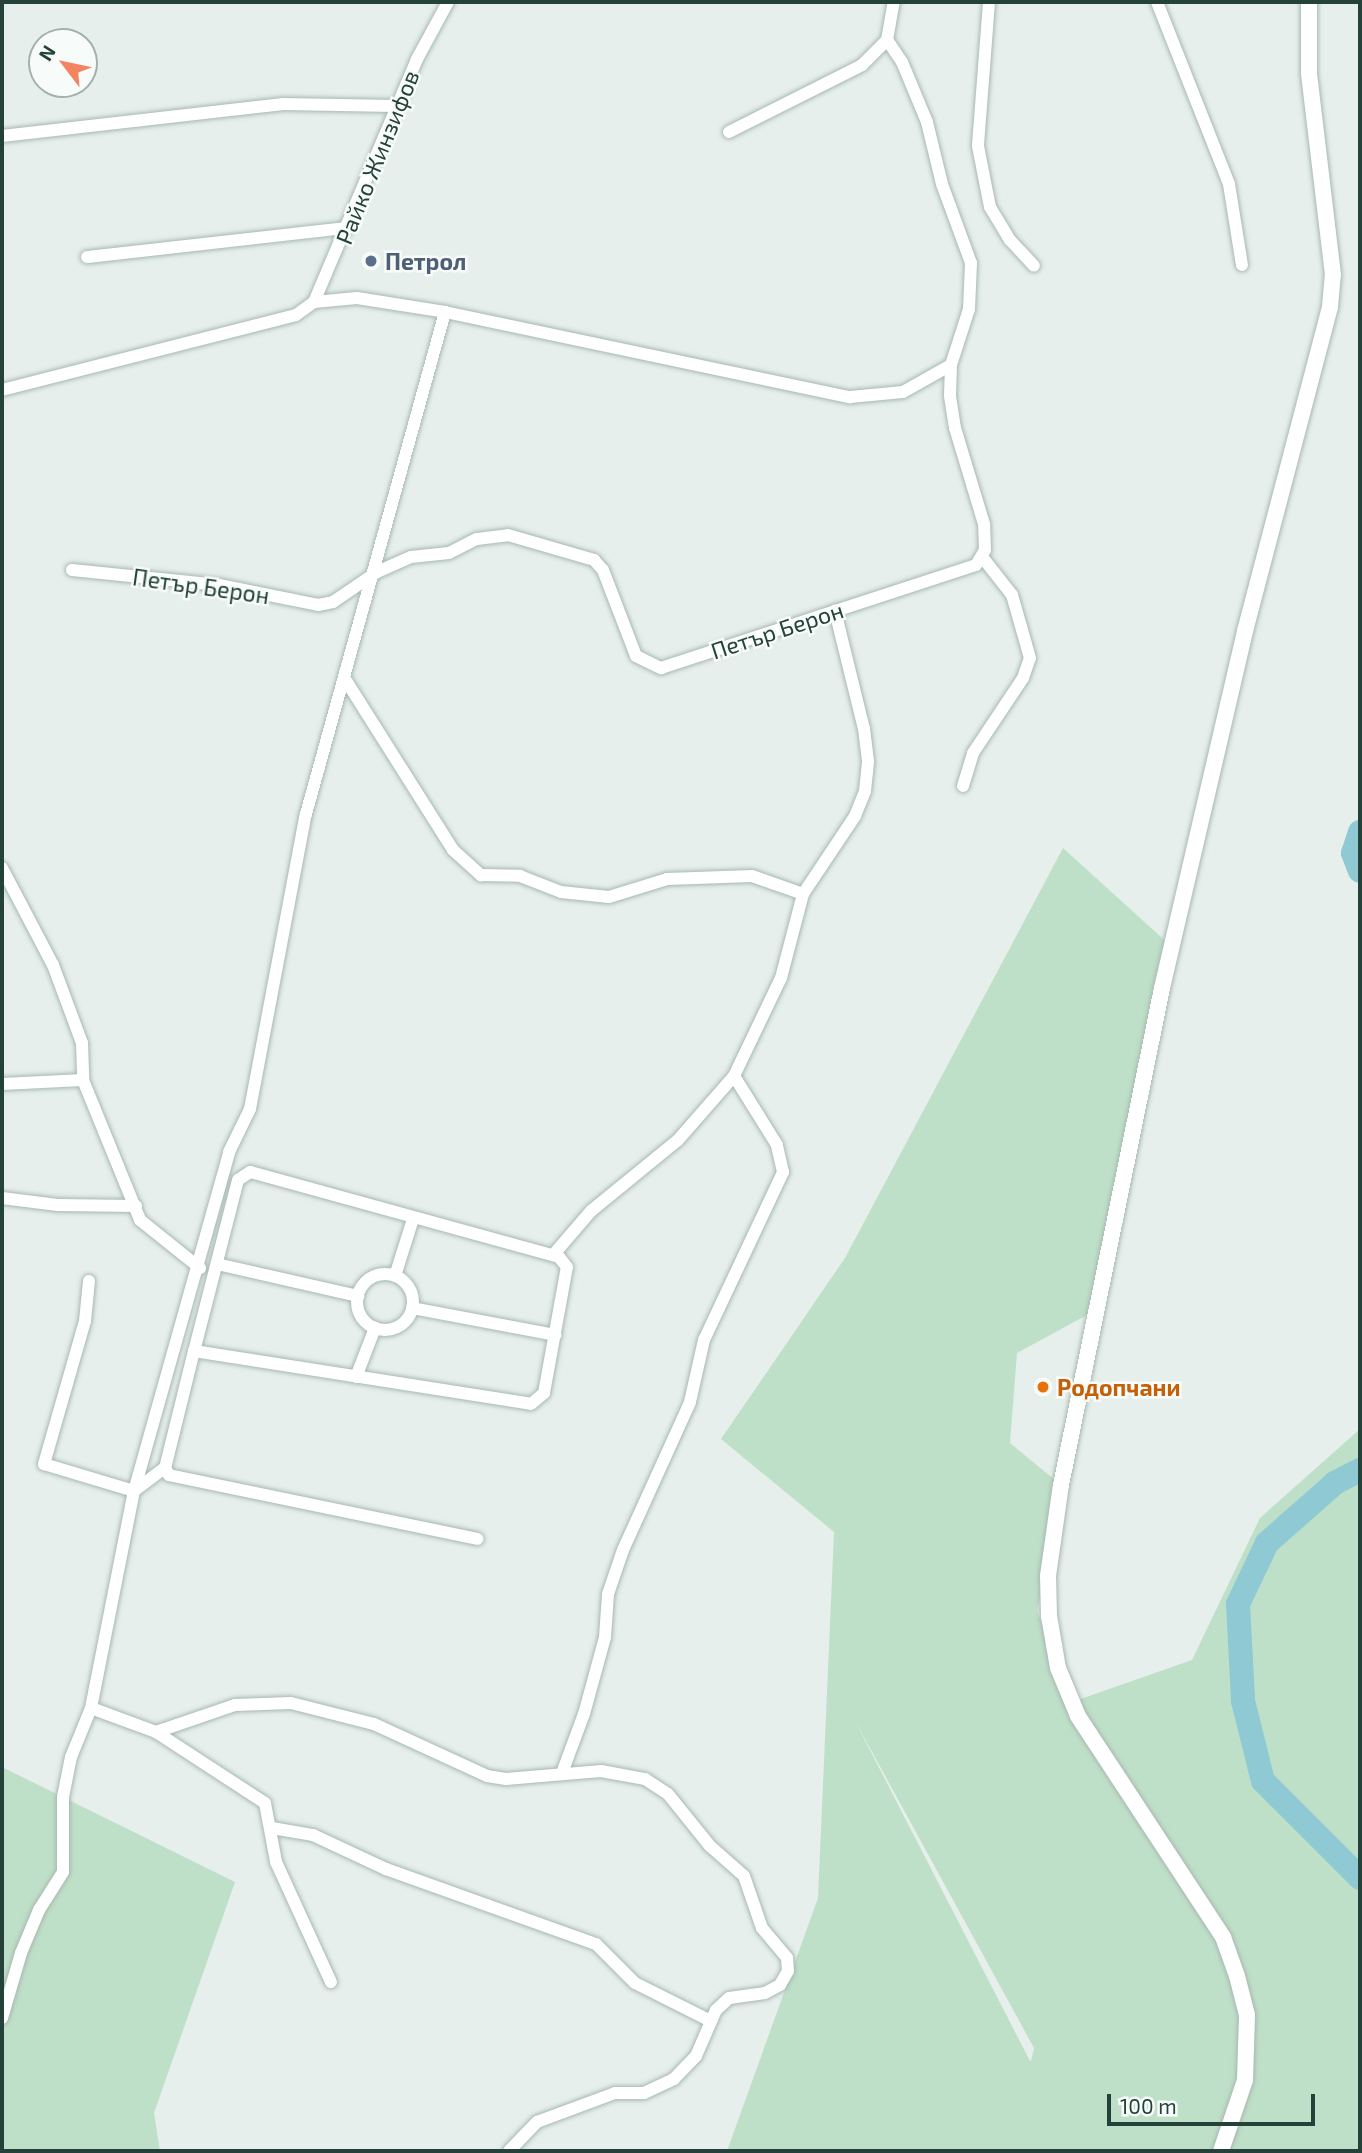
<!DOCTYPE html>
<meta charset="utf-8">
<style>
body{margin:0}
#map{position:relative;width:1362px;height:2153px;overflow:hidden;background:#e6efeb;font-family:"Exo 2",sans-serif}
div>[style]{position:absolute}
.green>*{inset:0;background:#bfe0c8}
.river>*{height:24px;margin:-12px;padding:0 12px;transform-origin:12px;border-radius:12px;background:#8ec9d4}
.roads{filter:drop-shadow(0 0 2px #a8b8b2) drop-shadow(0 0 2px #a8b8b2)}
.minor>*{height:12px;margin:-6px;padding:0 6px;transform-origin:6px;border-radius:6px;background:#fff}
.minor>.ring{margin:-6px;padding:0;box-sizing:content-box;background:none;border:12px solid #fff;border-radius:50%}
.tertiary>*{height:16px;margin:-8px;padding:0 8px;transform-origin:8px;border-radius:8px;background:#fff}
.dots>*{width:19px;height:19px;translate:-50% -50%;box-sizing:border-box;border:4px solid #f7fbf9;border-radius:50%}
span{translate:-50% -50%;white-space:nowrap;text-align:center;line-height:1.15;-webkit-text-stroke:5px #f7fbf9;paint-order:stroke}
.street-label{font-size:23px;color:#24423a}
.service-label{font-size:23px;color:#4e5e75;font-weight:700}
.left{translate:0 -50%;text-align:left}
.food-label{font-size:23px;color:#c56008;font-weight:700}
.frame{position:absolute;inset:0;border:4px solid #24423a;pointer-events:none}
.north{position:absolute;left:28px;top:28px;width:70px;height:70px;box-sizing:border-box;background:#f7fbf9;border:2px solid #a3b1ad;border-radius:50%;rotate:302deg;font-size:19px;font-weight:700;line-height:28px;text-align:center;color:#24423a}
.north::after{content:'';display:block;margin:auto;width:24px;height:32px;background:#f4845f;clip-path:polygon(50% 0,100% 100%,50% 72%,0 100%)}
.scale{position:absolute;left:1107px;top:2094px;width:208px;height:32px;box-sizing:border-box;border:4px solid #24423a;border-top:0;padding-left:9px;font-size:21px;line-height:24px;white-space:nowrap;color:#24423a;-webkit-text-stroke:5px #f7fbf9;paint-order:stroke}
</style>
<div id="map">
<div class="green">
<i style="clip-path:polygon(evenodd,1063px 848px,1172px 947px,1098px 1309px,1017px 1353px,1010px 1443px,1061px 1485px,1037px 1611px,1072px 1702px,1192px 1660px,1260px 1518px,1360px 1429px,1360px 2151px,727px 2151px,818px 1898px,834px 1532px,721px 1439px,845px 1258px,1063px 848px,854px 1719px,1034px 2048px,1031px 2061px,1030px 2061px,854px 1719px)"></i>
<i style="clip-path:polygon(2px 1767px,235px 1882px,154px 2113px,160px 2151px,2px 2151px)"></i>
</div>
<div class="river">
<i style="left:1360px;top:832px;width:22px;rotate:108deg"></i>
<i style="left:1353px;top:853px;width:19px;rotate:69deg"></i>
<i style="left:1360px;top:1470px;width:28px;rotate:153deg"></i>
<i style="left:1335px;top:1483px;width:91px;rotate:138.6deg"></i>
<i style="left:1267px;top:1543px;width:68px;rotate:115.4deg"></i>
<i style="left:1238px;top:1604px;width:97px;rotate:87deg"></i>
<i style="left:1243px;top:1701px;width:82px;rotate:76deg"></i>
<i style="left:1263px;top:1781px;width:137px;rotate:45deg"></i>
</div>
<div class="roads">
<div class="minor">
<i style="left:989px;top:2px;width:144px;rotate:94.4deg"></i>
<i style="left:978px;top:146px;width:62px;rotate:78.9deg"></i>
<i style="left:990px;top:207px;width:39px;rotate:59deg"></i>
<i style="left:1010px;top:240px;width:35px;rotate:47deg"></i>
<i style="left:1157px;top:2px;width:196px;rotate:68.4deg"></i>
<i style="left:1229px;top:184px;width:82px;rotate:80.9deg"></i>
<i style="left:729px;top:132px;width:149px;rotate:-26.7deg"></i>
<i style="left:862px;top:65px;width:35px;rotate:-45deg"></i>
<i style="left:2px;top:136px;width:283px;rotate:-6.5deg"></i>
<i style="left:283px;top:104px;width:113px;rotate:1deg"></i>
<i style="left:87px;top:257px;width:262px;rotate:-6.4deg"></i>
<i style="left:314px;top:302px;width:43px;rotate:-5.3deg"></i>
<i style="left:357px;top:298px;width:89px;rotate:9deg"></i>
<i style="left:445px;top:312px;width:414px;rotate:11.9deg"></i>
<i style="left:850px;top:397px;width:53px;rotate:-5.4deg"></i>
<i style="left:903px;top:392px;width:55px;rotate:-29.4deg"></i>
<i style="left:2px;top:390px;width:303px;rotate:-14.3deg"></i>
<i style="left:296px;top:315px;width:22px;rotate:-36deg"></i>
<i style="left:314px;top:302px;width:264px;rotate:-67deg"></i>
<i style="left:417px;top:59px;width:65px;rotate:-61.5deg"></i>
<i style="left:72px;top:570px;width:148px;rotate:5.8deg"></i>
<i style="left:219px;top:585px;width:101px;rotate:11.4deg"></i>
<i style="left:318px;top:605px;width:15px;rotate:-11deg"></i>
<i style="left:333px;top:602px;width:53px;rotate:-34.3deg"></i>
<i style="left:377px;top:572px;width:37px;rotate:-24deg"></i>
<i style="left:411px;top:557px;width:38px;rotate:-6deg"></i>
<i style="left:449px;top:553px;width:31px;rotate:-27deg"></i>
<i style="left:477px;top:539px;width:31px;rotate:-7deg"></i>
<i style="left:508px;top:535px;width:90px;rotate:16.2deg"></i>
<i style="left:594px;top:560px;width:13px;rotate:48deg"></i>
<i style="left:603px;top:570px;width:92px;rotate:69deg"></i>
<i style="left:636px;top:656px;width:28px;rotate:26deg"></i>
<i style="left:661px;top:668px;width:331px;rotate:-18.1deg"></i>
<i style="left:976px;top:565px;width:17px;rotate:-59deg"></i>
<i style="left:985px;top:550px;width:26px;rotate:-92deg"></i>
<i style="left:984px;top:524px;width:100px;rotate:-106.8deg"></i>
<i style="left:955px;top:428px;width:33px;rotate:-99deg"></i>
<i style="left:950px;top:395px;width:30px;rotate:-88deg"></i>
<i style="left:951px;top:365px;width:59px;rotate:-72.2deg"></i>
<i style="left:969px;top:309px;width:46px;rotate:-87.5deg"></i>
<i style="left:971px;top:263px;width:84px;rotate:-110.2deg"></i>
<i style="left:942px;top:184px;width:64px;rotate:-103.6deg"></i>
<i style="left:927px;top:122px;width:65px;rotate:-112.6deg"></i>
<i style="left:902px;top:62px;width:27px;rotate:-124deg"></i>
<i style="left:887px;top:40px;width:39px;rotate:-80deg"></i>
<i style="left:345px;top:679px;width:202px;rotate:57.7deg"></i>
<i style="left:453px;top:850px;width:38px;rotate:42deg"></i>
<i style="left:481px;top:875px;width:39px;rotate:1deg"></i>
<i style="left:520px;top:876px;width:44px;rotate:21.3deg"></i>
<i style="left:561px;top:892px;width:48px;rotate:5.9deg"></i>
<i style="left:609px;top:897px;width:61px;rotate:-17.2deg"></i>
<i style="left:667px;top:879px;width:85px;rotate:-2deg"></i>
<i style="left:752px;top:876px;width:54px;rotate:19.4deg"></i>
<i style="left:963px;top:786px;width:34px;rotate:-73deg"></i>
<i style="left:973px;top:753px;width:90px;rotate:-56.3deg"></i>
<i style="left:1023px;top:678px;width:21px;rotate:-71deg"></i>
<i style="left:1030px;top:658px;width:66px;rotate:-105.9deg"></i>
<i style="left:1012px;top:595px;width:47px;rotate:-128.1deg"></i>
<i style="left:2px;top:868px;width:110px;rotate:62.3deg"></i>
<i style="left:53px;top:965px;width:83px;rotate:69.6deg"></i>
<i style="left:82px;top:1043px;width:37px;rotate:88deg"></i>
<i style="left:83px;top:1080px;width:151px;rotate:67.8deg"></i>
<i style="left:140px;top:1220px;width:77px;rotate:38.7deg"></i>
<i style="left:2px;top:1084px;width:81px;rotate:-2.8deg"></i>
<i style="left:2px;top:1198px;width:56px;rotate:7.1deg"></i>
<i style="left:58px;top:1205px;width:78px;rotate:0.7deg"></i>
<i style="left:554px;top:1254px;width:57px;rotate:-49.3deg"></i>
<i style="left:591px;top:1211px;width:112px;rotate:-39.2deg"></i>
<i style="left:678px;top:1140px;width:85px;rotate:-48.8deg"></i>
<i style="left:734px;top:1076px;width:109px;rotate:-64.4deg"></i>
<i style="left:781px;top:978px;width:87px;rotate:-75.3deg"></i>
<i style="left:803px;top:894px;width:94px;rotate:-56.3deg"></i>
<i style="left:855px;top:816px;width:27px;rotate:-68deg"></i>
<i style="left:865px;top:791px;width:30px;rotate:-84deg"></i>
<i style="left:868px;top:761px;width:32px;rotate:-97deg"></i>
<i style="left:864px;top:729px;width:122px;rotate:-103.8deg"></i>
<i style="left:217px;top:1264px;width:145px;rotate:12.8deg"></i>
<i class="ring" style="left:357px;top:1274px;width:44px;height:44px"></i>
<i style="left:395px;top:1276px;width:60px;rotate:-72.5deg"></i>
<i style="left:89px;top:1281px;width:40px;rotate:95.7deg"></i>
<i style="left:85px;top:1321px;width:149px;rotate:106deg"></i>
<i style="left:44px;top:1464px;width:94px;rotate:16.7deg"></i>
<i style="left:134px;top:1491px;width:352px;rotate:-74.3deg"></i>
<i style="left:229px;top:1152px;width:48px;rotate:-64deg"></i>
<i style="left:250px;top:1109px;width:300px;rotate:-79.3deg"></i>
<i style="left:306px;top:814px;width:521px;rotate:-74.52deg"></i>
<i style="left:412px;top:1308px;width:146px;rotate:10.7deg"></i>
<i style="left:194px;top:1351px;width:341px;rotate:8.9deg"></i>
<i style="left:531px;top:1404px;width:17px;rotate:-40deg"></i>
<i style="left:544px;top:1393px;width:128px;rotate:-79.7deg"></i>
<i style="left:567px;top:1267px;width:13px;rotate:-129deg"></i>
<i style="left:559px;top:1257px;width:320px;rotate:-164.6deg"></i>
<i style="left:250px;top:1172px;width:14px;rotate:146deg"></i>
<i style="left:238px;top:1180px;width:177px;rotate:104.4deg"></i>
<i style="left:194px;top:1351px;width:121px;rotate:103.9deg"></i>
<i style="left:165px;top:1468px;width:8px;rotate:60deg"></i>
<i style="left:169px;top:1475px;width:315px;rotate:11.7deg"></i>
<i style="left:356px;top:1377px;width:53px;rotate:-68.8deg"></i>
<i style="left:91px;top:1708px;width:69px;rotate:20.3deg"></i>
<i style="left:156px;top:1732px;width:130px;rotate:33.1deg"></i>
<i style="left:265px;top:1803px;width:60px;rotate:79.4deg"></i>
<i style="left:276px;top:1862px;width:132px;rotate:65.4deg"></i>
<i style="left:156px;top:1732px;width:83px;rotate:-18.9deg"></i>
<i style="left:235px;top:1705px;width:56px;rotate:-2deg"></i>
<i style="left:291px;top:1703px;width:86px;rotate:14.2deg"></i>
<i style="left:374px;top:1724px;width:124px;rotate:24.7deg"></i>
<i style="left:487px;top:1776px;width:19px;rotate:9deg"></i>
<i style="left:506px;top:1779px;width:95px;rotate:-4.8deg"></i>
<i style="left:601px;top:1771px;width:45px;rotate:10.3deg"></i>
<i style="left:645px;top:1779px;width:27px;rotate:33deg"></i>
<i style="left:668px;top:1794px;width:67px;rotate:51.1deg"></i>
<i style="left:710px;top:1846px;width:45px;rotate:41.4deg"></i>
<i style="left:744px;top:1876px;width:55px;rotate:70.9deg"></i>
<i style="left:762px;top:1928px;width:39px;rotate:50deg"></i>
<i style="left:787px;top:1958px;width:13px;rotate:86deg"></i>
<i style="left:788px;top:1971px;width:16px;rotate:120deg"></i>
<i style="left:780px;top:1985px;width:17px;rotate:152deg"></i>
<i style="left:765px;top:1993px;width:36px;rotate:172deg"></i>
<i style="left:729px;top:1998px;width:18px;rotate:137deg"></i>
<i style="left:716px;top:2010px;width:50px;rotate:113.5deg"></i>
<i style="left:696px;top:2056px;width:32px;rotate:134deg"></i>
<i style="left:674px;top:2079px;width:33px;rotate:155deg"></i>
<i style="left:644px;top:2093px;width:29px;rotate:180deg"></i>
<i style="left:615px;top:2093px;width:83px;rotate:159.6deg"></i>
<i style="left:537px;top:2122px;width:40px;rotate:134deg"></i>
<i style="left:562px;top:1773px;width:63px;rotate:-69.6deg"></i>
<i style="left:584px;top:1714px;width:80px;rotate:-74.7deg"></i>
<i style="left:605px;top:1637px;width:43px;rotate:-86deg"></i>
<i style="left:608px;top:1594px;width:46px;rotate:-71.2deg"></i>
<i style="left:623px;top:1550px;width:162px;rotate:-65.6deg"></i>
<i style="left:690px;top:1402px;width:64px;rotate:-77.3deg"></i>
<i style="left:704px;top:1340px;width:186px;rotate:-64.8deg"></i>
<i style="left:783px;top:1172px;width:28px;rotate:-103deg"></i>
<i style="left:777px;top:1145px;width:81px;rotate:-121.9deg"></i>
<i style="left:272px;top:1828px;width:42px;rotate:9.7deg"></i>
<i style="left:313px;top:1835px;width:81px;rotate:25deg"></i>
<i style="left:386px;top:1869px;width:223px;rotate:19.7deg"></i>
<i style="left:596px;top:1944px;width:55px;rotate:45deg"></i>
<i style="left:635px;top:1983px;width:85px;rotate:26.6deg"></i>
<i style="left:2px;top:2018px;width:68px;rotate:-73.7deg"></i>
<i style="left:21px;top:1953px;width:47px;rotate:-67.3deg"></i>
<i style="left:39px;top:1910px;width:45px;rotate:-57.7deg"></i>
<i style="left:63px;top:1872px;width:75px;rotate:-90deg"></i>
<i style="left:63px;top:1797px;width:41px;rotate:-78.7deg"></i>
<i style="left:71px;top:1757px;width:53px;rotate:-67.8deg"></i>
<i style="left:91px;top:1708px;width:221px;rotate:-78.8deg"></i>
<i style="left:134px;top:1491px;width:39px;rotate:-37deg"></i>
</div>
<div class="tertiary">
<i style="left:1221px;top:2151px;width:75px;rotate:-71.3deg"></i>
<i style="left:1245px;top:2080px;width:65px;rotate:-88.2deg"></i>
<i style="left:1247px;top:2015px;width:40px;rotate:-104.4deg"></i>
<i style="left:1237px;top:1976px;width:41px;rotate:-109.7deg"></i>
<i style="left:1223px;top:1937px;width:264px;rotate:-123.3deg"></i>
<i style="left:1078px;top:1716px;width:52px;rotate:-112.6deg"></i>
<i style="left:1058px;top:1668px;width:53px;rotate:-99.8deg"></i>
<i style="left:1049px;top:1616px;width:40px;rotate:-91.4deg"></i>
<i style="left:1048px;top:1576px;width:92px;rotate:-81.9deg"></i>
<i style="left:1061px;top:1485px;width:507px;rotate:-78.51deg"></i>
<i style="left:1162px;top:988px;width:367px;rotate:-76.9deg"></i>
<i style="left:1245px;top:631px;width:335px;rotate:-75.3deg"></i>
<i style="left:1330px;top:307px;width:32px;rotate:-85deg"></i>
<i style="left:1333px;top:275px;width:203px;rotate:-96.8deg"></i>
<i style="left:1309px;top:73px;width:71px;rotate:-90deg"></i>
</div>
</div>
<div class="dots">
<i style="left:371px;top:261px;background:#5c6f8a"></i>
<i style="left:1043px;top:1387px;background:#e8710a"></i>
</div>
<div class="street-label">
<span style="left:377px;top:157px;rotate:-68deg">Райко Жинзифов</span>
<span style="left:201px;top:586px;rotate:8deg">Петър Берон</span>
<span style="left:777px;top:630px;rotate:-18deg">Петър Берон</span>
</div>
<div class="service-label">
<span class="left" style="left:385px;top:261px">Петрол</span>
</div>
<div class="food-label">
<span class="left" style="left:1057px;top:1387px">Родопчани</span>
</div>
<div class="frame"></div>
<div class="north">N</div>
<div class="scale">100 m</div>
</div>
